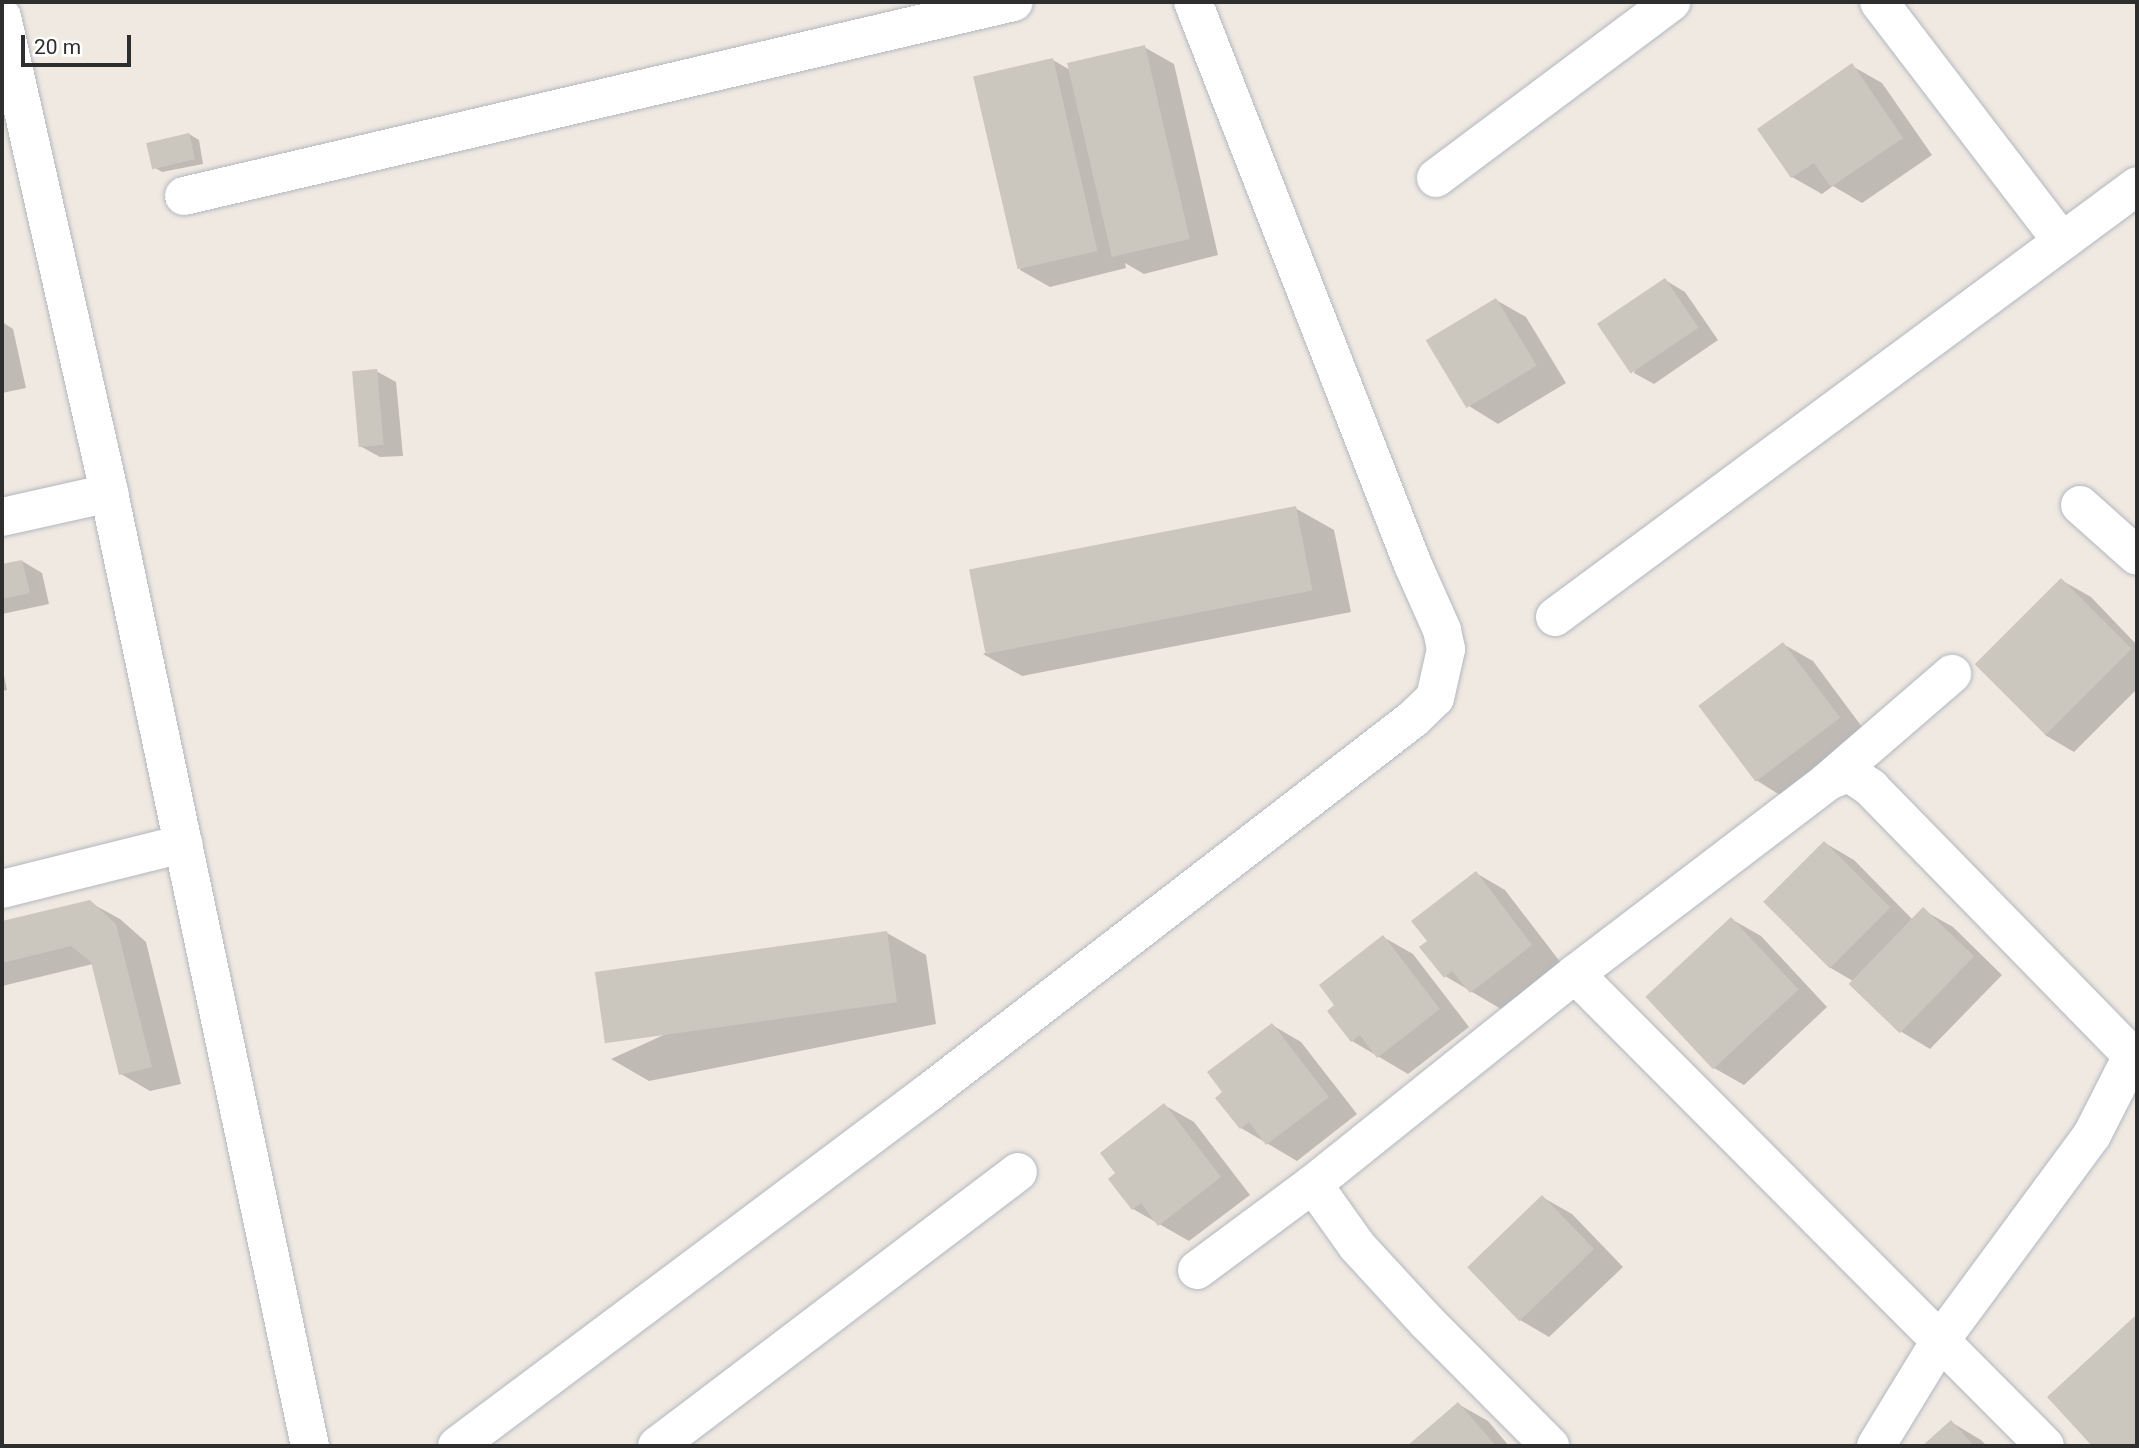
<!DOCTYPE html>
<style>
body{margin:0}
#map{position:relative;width:2139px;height:1448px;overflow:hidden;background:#efe9e1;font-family:Roboto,sans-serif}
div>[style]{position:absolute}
.shadow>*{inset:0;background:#0003}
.building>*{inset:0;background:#cbc7bf;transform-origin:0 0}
.roads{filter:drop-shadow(0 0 2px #b4b7c1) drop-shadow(0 0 2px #b4b7c1)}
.minor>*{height:38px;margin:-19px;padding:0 19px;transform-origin:19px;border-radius:19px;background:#fff}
span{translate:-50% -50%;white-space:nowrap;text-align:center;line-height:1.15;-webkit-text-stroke:7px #fff;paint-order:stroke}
.frame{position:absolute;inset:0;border:4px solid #2e2e2e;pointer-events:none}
.scale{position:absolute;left:21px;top:35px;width:110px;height:32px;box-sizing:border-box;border:4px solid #2e2e2e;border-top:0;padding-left:9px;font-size:21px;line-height:24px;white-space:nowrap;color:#2e2e2e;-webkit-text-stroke:5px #fff;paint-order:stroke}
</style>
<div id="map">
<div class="shadow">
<i style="clip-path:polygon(1144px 47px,1174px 64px,1218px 255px,1144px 274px,1125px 263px,1126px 268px,1050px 287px,1020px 270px,1053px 60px,1070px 70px)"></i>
<i style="clip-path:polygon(1852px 66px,1882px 83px,1932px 155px,1862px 203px,1833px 186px,1822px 194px,1792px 177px)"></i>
<i style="clip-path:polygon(189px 134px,199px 140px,203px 164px,162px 172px,152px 166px)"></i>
<i style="clip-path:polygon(1665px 280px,1685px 292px,1718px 340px,1654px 384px,1634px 373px)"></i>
<i style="clip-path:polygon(1496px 300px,1526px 317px,1566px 383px,1498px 424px,1469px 406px)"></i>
<i style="clip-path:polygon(2px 322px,13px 329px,26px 388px,2px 393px)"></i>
<i style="clip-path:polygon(376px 371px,396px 382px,403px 456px,380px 457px,360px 446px)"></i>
<i style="clip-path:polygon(1295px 508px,1334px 530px,1351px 612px,1022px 676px,983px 654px)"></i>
<i style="clip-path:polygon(22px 561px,42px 573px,49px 604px,2px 614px,2px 566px)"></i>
<i style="clip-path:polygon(2061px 580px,2091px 597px,2137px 645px,2137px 689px,2074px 752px,2045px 735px)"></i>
<i style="clip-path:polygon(1783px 644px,1813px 661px,1868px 735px,1785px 798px,1756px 780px)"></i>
<i style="clip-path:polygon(2px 666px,7px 690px,2px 691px)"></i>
<i style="clip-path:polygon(1825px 843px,1854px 860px,1913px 920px,1923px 910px,1953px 927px,2002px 975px,1930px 1049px,1900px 1031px,1853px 981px,1829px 967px,1765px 901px)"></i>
<i style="clip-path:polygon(1476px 873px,1505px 890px,1561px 963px,1501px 1009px,1445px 976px,1429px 941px)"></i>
<i style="clip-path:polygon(89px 902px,120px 919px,146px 942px,181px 1084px,150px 1091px,121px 1074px,93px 964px,2px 986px,2px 923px)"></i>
<i style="clip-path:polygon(1731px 919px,1761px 936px,1827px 1007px,1744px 1085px,1714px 1068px,1648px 998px)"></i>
<i style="clip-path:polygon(887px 933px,926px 955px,936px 1024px,649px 1081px,611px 1059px)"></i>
<i style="clip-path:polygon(1383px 937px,1413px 954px,1469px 1027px,1408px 1074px,1352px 1041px,1337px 1006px)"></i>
<i style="clip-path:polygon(1272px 1025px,1301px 1042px,1357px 1114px,1297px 1161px,1241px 1128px)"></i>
<i style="clip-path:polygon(1164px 1105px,1194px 1122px,1250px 1195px,1189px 1241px,1133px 1209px,1117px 1173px)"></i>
<i style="clip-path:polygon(1542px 1197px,1572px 1214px,1623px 1267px,1549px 1337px,1520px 1320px)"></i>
<i style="clip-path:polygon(2135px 1318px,2137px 1446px,2095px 1446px,2049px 1397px)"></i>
<i style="clip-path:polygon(1458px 1404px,1488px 1421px,1509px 1446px,1410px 1446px)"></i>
<i style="clip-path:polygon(1951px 1422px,1981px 1440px,1987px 1446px,1925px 1446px)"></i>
</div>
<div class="building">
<i style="left:1145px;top:45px;width:199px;height:80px;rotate:77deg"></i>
<i style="left:1053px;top:58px;width:198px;height:82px;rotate:77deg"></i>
<i style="clip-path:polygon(1852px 63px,1903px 138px,1831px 187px,1814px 163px,1791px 178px,1757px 129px)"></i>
<i style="left:189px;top:133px;width:27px;height:44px;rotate:77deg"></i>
<i style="left:1665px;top:278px;width:60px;height:82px;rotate:56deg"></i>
<i style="left:1496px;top:298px;width:79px;height:82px;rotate:59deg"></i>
<i style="left:377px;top:369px;width:76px;height:25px;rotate:85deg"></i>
<i style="left:1296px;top:506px;width:86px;height:333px;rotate:79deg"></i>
<i style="clip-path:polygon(22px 560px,30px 593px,2px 599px,2px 564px)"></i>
<i style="left:2061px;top:578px;width:100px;height:122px;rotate:45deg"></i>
<i style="left:1783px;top:642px;width:95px;height:106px;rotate:53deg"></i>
<i style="left:1824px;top:841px;width:94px;height:86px;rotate:45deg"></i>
<i style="clip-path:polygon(1476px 871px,1532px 945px,1470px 993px,1452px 971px,1444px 978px,1419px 947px,1427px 941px,1411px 921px)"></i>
<i style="clip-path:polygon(90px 900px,116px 924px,152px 1067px,119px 1075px,91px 962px,71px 946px,2px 963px,2px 921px)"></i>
<i style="left:1923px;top:907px;width:71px;height:107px;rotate:44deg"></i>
<i style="left:1731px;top:917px;width:99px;height:117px;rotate:47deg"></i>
<i style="left:887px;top:931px;width:72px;height:295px;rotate:82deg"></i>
<i style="clip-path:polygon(1383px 935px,1440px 1009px,1377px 1058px,1360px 1035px,1351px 1042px,1327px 1011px,1334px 1005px,1319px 985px)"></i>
<i style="clip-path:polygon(1272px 1023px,1329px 1097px,1266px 1145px,1249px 1122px,1240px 1129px,1215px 1098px,1222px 1092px,1207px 1072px)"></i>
<i style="clip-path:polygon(1164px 1103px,1221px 1177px,1158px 1226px,1141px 1203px,1132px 1210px,1108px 1179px,1115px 1173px,1100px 1153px)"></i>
<i style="left:1542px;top:1195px;width:75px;height:104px;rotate:46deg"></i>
<i style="clip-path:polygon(2135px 1316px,2137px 1443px,2134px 1446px,2092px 1446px,2047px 1397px)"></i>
<i style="clip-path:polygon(1458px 1402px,1496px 1446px,1407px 1446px)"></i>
<i style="clip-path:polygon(1951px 1420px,1974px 1446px,1922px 1446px)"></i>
</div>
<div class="roads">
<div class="minor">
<i style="left:1879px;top:2px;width:301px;rotate:52.6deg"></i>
<i style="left:2px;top:17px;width:488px;rotate:77.3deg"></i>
<i style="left:109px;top:493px;width:974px;rotate:78.09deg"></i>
<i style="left:1436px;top:178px;width:294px;rotate:-36.8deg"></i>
<i style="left:184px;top:196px;width:852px;rotate:-13.16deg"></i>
<i style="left:2080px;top:505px;width:76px;rotate:41.8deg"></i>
<i style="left:2px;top:517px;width:110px;rotate:-12.6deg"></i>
<i style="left:1555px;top:617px;width:724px;rotate:-36.52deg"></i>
<i style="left:1828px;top:781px;width:164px;rotate:-40.8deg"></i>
<i style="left:2px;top:889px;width:187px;rotate:-14deg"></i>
<i style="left:1575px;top:974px;width:666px;rotate:45.12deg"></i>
<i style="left:1313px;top:1184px;width:76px;rotate:54.6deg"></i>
<i style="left:1357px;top:1246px;width:103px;rotate:47.4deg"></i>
<i style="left:1427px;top:1322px;width:175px;rotate:45.2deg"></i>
<i style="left:1197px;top:1270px;width:144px;rotate:-36.6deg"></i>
<i style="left:1313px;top:1184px;width:336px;rotate:-38.7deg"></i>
<i style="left:1575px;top:974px;width:318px;rotate:-37.3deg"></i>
<i style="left:1828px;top:781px;width:22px;rotate:-21deg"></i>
<i style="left:1849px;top:773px;width:27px;rotate:34deg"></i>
<i style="left:1871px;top:788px;width:381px;rotate:45.7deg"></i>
<i style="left:457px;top:1446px;width:589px;rotate:-36.85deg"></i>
<i style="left:928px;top:1093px;width:612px;rotate:-37.64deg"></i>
<i style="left:1413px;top:719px;width:30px;rotate:-44deg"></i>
<i style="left:1435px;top:698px;width:50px;rotate:-77.3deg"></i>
<i style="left:1446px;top:649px;width:19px;rotate:-102deg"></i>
<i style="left:1442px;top:630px;width:71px;rotate:-114deg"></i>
<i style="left:1413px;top:565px;width:604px;rotate:-111.34deg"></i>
<i style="left:657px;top:1446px;width:453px;rotate:-37.2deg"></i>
<i style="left:1876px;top:1446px;width:123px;rotate:-58.6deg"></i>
<i style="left:1940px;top:1341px;width:256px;rotate:-53.6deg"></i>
<i style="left:2092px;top:1135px;width:89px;rotate:-63.1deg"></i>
</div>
</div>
<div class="frame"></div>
<div class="scale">20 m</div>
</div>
